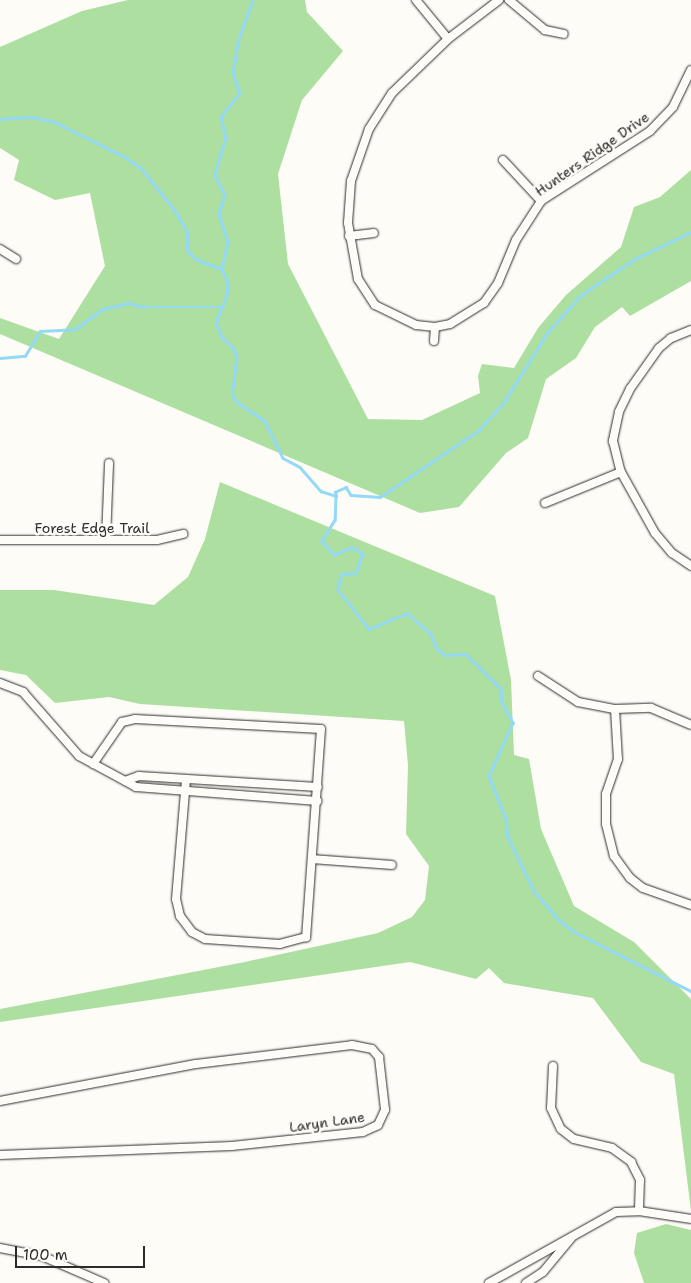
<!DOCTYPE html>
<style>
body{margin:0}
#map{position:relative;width:691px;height:1283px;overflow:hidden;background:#fdfcf7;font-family:"Shantell Sans",sans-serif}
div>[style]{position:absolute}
.green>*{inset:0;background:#acdfa0}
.stream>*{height:2.5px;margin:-1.25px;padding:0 1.25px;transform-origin:1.25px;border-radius:1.25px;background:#94d9f5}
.roads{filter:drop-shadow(0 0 1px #2b2b2b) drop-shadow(0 0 1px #2b2b2b)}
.street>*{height:8px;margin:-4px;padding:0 4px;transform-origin:4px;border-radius:4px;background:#fdfcf7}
span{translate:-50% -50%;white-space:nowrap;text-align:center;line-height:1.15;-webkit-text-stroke:5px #fdfcf7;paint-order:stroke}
.street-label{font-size:14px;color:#2b2b2b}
.scale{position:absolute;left:15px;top:1246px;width:130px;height:22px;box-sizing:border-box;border:2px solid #2b2b2b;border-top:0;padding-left:6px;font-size:15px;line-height:18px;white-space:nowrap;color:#2b2b2b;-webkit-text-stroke:4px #fdfcf7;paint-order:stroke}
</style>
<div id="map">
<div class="green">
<i style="clip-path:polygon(128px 0,305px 0,307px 12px,343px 51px,302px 100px,278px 174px,288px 264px,368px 419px,422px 420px,480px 393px,478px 376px,482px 364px,514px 368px,538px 328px,566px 295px,621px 247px,634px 207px,660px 197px,691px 170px,691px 281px,630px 316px,622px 307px,595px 327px,576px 358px,546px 379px,528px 438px,506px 453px,459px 507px,420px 513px,0 334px,0 318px,59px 339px,105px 266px,90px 193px,55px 200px,14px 180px,19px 160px,0 148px,0 47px,82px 11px)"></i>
<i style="clip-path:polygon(220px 482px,495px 596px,511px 680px,514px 755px,529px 759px,541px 829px,574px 906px,634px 942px,691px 999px,691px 1211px,674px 1074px,641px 1062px,593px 998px,504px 983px,489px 968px,476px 979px,410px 962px,0 1022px,0 1009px,245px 962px,378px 933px,412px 917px,425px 900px,429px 866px,406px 834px,408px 765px,404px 721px,140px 704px,109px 697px,55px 703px,26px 675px,0 670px,0 590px,54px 590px,154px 605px,188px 577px,205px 539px)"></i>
<i style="clip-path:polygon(666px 1224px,691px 1230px,691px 1283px,644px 1283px,634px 1253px,637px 1233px)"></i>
</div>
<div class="stream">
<i style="left:253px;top:0;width:41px;rotate:109.7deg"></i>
<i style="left:239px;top:39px;width:35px;rotate:100deg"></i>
<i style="left:233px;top:73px;width:21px;rotate:71deg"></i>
<i style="left:240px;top:93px;width:31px;rotate:128deg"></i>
<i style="left:221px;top:117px;width:22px;rotate:77deg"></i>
<i style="left:226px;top:138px;width:39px;rotate:107deg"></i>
<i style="left:215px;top:175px;width:22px;rotate:63deg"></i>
<i style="left:225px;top:195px;width:20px;rotate:108deg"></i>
<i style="left:219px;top:214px;width:28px;rotate:72deg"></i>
<i style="left:228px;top:241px;width:29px;rotate:102deg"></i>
<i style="left:222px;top:269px;width:14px;rotate:65deg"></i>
<i style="left:228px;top:282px;width:13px;rotate:94deg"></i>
<i style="left:227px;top:295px;width:30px;rotate:111deg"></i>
<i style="left:216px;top:323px;width:15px;rotate:67deg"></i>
<i style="left:222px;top:337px;width:16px;rotate:45deg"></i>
<i style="left:233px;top:348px;width:9px;rotate:63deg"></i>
<i style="left:237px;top:356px;width:38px;rotate:97deg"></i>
<i style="left:232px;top:394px;width:9px;rotate:58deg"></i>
<i style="left:237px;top:402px;width:34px;rotate:34deg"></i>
<i style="left:265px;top:421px;width:41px;rotate:64.1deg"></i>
<i style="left:283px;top:458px;width:19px;rotate:28deg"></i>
<i style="left:300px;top:467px;width:32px;rotate:49deg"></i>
<i style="left:321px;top:491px;width:16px;rotate:18deg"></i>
<i style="left:0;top:119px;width:32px;rotate:-4deg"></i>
<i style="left:32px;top:117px;width:24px;rotate:12deg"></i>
<i style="left:55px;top:122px;width:78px;rotate:26.6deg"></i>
<i style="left:125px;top:157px;width:21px;rotate:35deg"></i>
<i style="left:142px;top:169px;width:55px;rotate:51.7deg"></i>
<i style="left:176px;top:212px;width:25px;rotate:61deg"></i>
<i style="left:188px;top:234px;width:17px;rotate:93deg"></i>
<i style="left:187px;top:251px;width:14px;rotate:39deg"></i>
<i style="left:198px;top:260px;width:26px;rotate:21deg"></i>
<i style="left:0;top:358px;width:25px;rotate:-5deg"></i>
<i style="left:25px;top:356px;width:29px;rotate:-59deg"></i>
<i style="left:40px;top:331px;width:35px;rotate:-3deg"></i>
<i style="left:75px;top:329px;width:34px;rotate:-36deg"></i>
<i style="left:103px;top:309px;width:27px;rotate:-13deg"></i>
<i style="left:129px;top:303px;width:16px;rotate:15deg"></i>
<i style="left:144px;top:307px;width:78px"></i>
<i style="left:336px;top:496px;width:24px;rotate:92deg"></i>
<i style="left:335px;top:520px;width:25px;rotate:122deg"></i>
<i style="left:322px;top:541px;width:18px;rotate:49deg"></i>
<i style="left:334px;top:555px;width:20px;rotate:-24deg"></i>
<i style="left:352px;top:547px;width:13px;rotate:32deg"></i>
<i style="left:363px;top:554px;width:20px;rotate:110deg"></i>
<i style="left:356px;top:573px;width:15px;rotate:172deg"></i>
<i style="left:341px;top:575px;width:15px;rotate:101deg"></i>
<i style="left:338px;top:590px;width:50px;rotate:51.5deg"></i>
<i style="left:369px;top:629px;width:41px;rotate:-22.8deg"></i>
<i style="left:407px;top:613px;width:32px;rotate:41deg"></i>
<i style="left:431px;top:634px;width:16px;rotate:68deg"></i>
<i style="left:437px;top:649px;width:11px;rotate:34deg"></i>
<i style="left:446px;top:655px;width:20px;rotate:-3deg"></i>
<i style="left:466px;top:654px;width:49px;rotate:45deg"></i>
<i style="left:501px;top:689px;width:13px;rotate:86deg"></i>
<i style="left:502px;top:702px;width:24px;rotate:62deg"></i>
<i style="left:513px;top:723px;width:58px;rotate:114.4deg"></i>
<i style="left:489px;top:776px;width:46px;rotate:68.4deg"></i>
<i style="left:506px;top:819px;width:18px;rotate:84deg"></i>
<i style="left:508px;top:837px;width:60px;rotate:64.3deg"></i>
<i style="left:534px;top:891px;width:40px;rotate:49deg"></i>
<i style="left:560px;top:921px;width:16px;rotate:38deg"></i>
<i style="left:573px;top:931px;width:132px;rotate:27deg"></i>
<i style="left:336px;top:496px;width:4px;rotate:-104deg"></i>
<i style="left:335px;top:492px;width:12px;rotate:-24deg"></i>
<i style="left:346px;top:487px;width:9px;rotate:58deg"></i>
<i style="left:351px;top:495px;width:29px;rotate:4deg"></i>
<i style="left:380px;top:497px;width:120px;rotate:-34.1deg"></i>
<i style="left:479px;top:430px;width:38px;rotate:-48deg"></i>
<i style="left:504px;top:402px;width:81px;rotate:-58.1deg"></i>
<i style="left:547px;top:333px;width:51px;rotate:-48.2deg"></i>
<i style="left:581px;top:295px;width:65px;rotate:-33.7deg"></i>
<i style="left:635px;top:259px;width:62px;rotate:-25.7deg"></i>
</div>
<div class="roads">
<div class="street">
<i style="left:416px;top:0;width:50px;rotate:50.6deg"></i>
<i style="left:499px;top:0;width:64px;rotate:142.6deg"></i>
<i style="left:448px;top:39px;width:78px;rotate:136deg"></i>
<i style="left:392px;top:93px;width:43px;rotate:122.6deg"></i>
<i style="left:369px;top:129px;width:55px;rotate:109.1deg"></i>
<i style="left:351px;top:181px;width:42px;rotate:94.1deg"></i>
<i style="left:348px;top:223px;width:57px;rotate:79.9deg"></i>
<i style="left:358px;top:279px;width:31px;rotate:57deg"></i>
<i style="left:375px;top:305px;width:46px;rotate:26deg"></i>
<i style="left:416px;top:325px;width:19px;rotate:6deg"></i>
<i style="left:435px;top:327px;width:15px;rotate:-11deg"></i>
<i style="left:450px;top:324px;width:40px;rotate:-32deg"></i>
<i style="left:484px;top:303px;width:24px;rotate:-55deg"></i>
<i style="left:498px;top:283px;width:47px;rotate:-67.3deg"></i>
<i style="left:516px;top:240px;width:46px;rotate:-57.3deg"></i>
<i style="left:541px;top:201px;width:130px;rotate:-32.7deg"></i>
<i style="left:650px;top:131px;width:33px;rotate:-46deg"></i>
<i style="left:673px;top:107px;width:41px;rotate:-64.1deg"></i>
<i style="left:509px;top:0;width:47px;rotate:39.8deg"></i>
<i style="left:545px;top:30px;width:19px;rotate:12deg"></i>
<i style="left:503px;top:160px;width:56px;rotate:47.2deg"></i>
<i style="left:349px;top:236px;width:25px;rotate:-7deg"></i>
<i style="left:0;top:249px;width:19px;rotate:32deg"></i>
<i style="left:691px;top:330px;width:22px;rotate:158deg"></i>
<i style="left:671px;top:338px;width:16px;rotate:140deg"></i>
<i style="left:659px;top:348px;width:50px;rotate:125.3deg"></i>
<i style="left:630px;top:389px;width:25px;rotate:116deg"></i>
<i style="left:619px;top:412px;width:30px;rotate:102deg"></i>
<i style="left:613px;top:441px;width:32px;rotate:76deg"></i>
<i style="left:621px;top:472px;width:70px;rotate:60.9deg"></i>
<i style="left:655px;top:533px;width:26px;rotate:50deg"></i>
<i style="left:672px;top:553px;width:23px;rotate:34deg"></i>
<i style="left:434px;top:341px;width:14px;rotate:-86deg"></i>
<i style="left:545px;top:503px;width:82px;rotate:-22.2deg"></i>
<i style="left:106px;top:539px;width:76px;rotate:-87.7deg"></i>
<i style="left:0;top:540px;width:157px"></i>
<i style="left:157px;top:540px;width:27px;rotate:-13deg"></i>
<i style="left:538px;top:676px;width:48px;rotate:33deg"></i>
<i style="left:578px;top:702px;width:38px;rotate:11deg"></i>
<i style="left:615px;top:709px;width:36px;rotate:-2deg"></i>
<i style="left:651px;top:708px;width:43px;rotate:23deg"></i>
<i style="left:0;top:683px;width:25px;rotate:21deg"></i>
<i style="left:23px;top:692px;width:85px;rotate:48.8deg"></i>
<i style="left:79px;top:756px;width:65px;rotate:28.5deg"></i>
<i style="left:136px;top:787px;width:182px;rotate:4.4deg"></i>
<i style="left:615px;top:709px;width:50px;rotate:86.6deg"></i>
<i style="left:618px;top:759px;width:37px;rotate:109deg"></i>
<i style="left:606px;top:794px;width:30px;rotate:90deg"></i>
<i style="left:606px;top:824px;width:33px;rotate:76deg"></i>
<i style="left:614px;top:856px;width:27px;rotate:54deg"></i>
<i style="left:630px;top:878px;width:16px;rotate:38deg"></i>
<i style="left:643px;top:888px;width:51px;rotate:19.5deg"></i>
<i style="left:93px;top:764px;width:51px;rotate:-55.4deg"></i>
<i style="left:122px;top:722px;width:13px;rotate:-13deg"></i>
<i style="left:135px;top:719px;width:186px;rotate:3.1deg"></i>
<i style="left:321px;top:729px;width:209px;rotate:94.1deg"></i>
<i style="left:306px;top:937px;width:27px;rotate:165deg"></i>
<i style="left:280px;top:944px;width:75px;rotate:-176.2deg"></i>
<i style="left:205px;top:939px;width:15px;rotate:-152deg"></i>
<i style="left:192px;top:932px;width:20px;rotate:-127deg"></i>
<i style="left:180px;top:916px;width:17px;rotate:-103deg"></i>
<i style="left:176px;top:899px;width:118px;rotate:-85.2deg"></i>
<i style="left:125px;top:781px;width:15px;rotate:-20deg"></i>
<i style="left:139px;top:776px;width:179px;rotate:3.5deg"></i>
<i style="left:312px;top:859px;width:80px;rotate:4.3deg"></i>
<i style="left:553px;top:1066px;width:42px;rotate:92.7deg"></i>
<i style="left:551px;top:1108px;width:23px;rotate:65deg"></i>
<i style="left:561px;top:1129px;width:16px;rotate:38deg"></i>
<i style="left:574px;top:1139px;width:39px;rotate:13deg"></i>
<i style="left:612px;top:1148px;width:24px;rotate:36deg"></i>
<i style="left:631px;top:1162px;width:20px;rotate:63deg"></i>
<i style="left:640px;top:1180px;width:31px;rotate:92deg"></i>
<i style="left:0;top:1101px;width:199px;rotate:-10.7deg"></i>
<i style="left:196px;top:1064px;width:157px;rotate:-6.9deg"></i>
<i style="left:352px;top:1045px;width:20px;rotate:11deg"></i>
<i style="left:372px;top:1049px;width:11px;rotate:49deg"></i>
<i style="left:379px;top:1057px;width:53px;rotate:83.5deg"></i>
<i style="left:385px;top:1110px;width:17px;rotate:115deg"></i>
<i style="left:378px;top:1125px;width:17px;rotate:155deg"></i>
<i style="left:363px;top:1132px;width:132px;rotate:173.9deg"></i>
<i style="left:232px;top:1146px;width:232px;rotate:177.8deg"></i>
<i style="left:0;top:1248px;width:43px;rotate:10.8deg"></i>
<i style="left:42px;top:1256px;width:68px;rotate:23.5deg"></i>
<i style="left:489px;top:1283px;width:145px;rotate:-29.2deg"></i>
<i style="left:616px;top:1212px;width:23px;rotate:-2deg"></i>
<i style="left:639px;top:1211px;width:53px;rotate:8.7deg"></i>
<i style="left:526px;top:1283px;width:20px;rotate:-33deg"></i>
<i style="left:543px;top:1272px;width:45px;rotate:-50.4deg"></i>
</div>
</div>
<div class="street-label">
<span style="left:592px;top:154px;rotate:-35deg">Hunters Ridge Drive</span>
<span style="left:92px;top:528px">Forest Edge Trail</span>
<span style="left:327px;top:1122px;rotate:-8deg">Laryn Lane</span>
</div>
<div class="scale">100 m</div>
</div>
